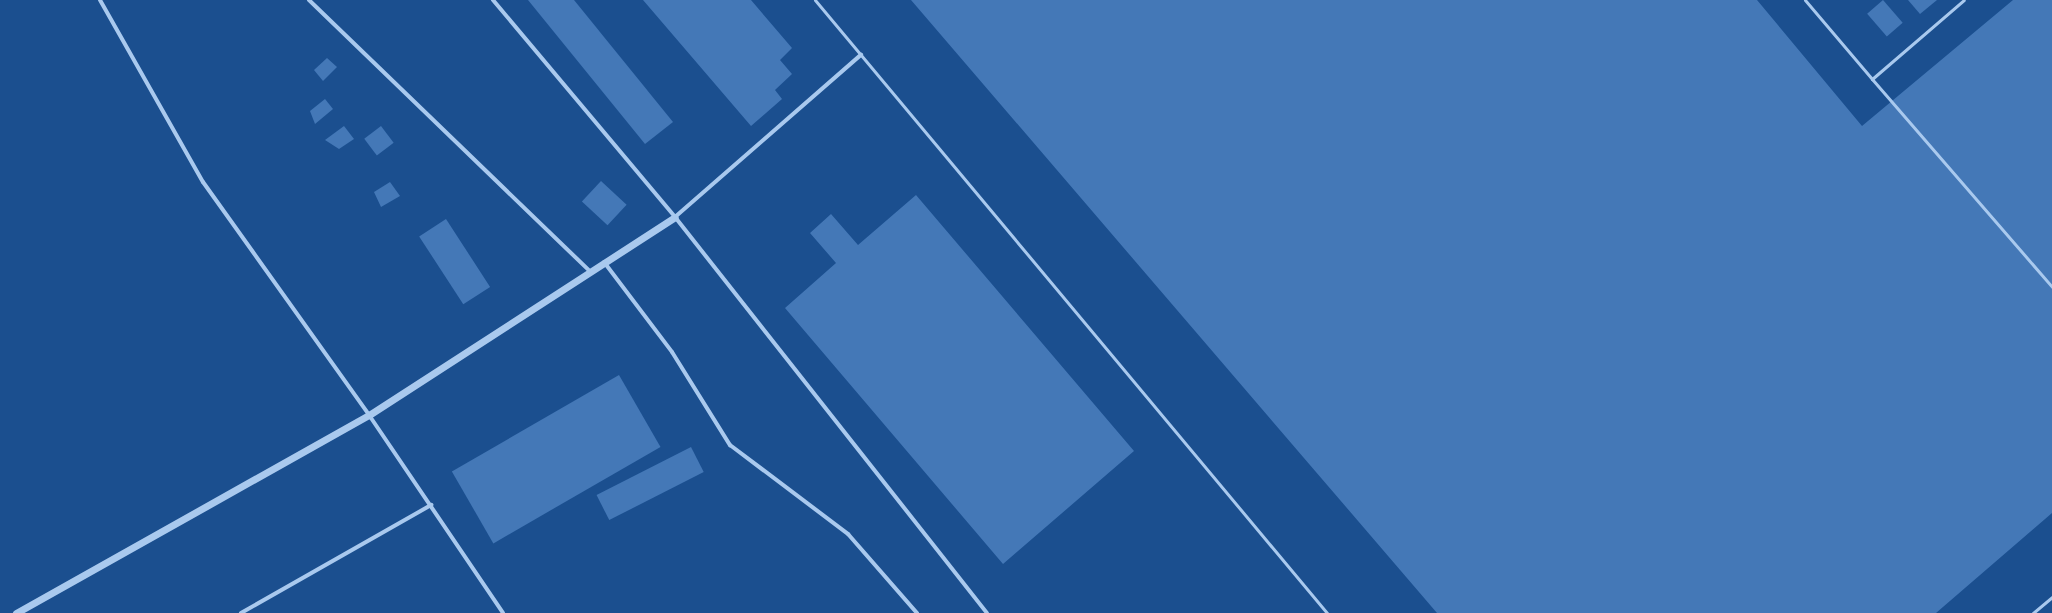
<!DOCTYPE html>
<style>
body{margin:0}
#map{position:relative;width:2052px;height:613px;overflow:hidden;background:#1b4f8f;font-family:"Work Sans",sans-serif}
div>[style]{position:absolute}
.building>*{inset:0;background:#4478b7;transform-origin:0 0}
.service>*{height:3px;margin:-1.5px;padding:0 1.5px;transform-origin:1.5px;border-radius:1.5px;background:#a9c9ee}
.minor>*{height:4px;margin:-2px;padding:0 2px;transform-origin:2px;border-radius:2px;background:#a9c9ee}
.tertiary>*{height:7px;margin:-3.5px;padding:0 3.5px;transform-origin:3.5px;border-radius:3.5px;background:#a9c9ee}
span{translate:-50% -50%;white-space:nowrap;text-align:center;line-height:1.15;-webkit-text-stroke:3px #1b4f8f;paint-order:stroke}
</style>
<div id="map">
<div class="building">
<i style="clip-path:polygon(528px 0,574px 0,673px 122px,645px 144px)"></i>
<i style="clip-path:polygon(643px 0,751px 0,792px 48px,780px 60px,792px 74px,775px 90px,782px 99px,751px 126px)"></i>
<i style="clip-path:polygon(911px 0,1757px 0,1862px 126px,2013px 0,2052px 0,2052px 513px,1936px 613px,1437px 613px)"></i>
<i style="left:1883px;top:0;width:30px;height:21px;rotate:49deg"></i>
<i style="clip-path:polygon(1908px 0,1937px 0,1920px 14px)"></i>
<i style="clip-path:polygon(327px 58px,337px 67px,323px 81px,314px 70px)"></i>
<i style="clip-path:polygon(325px 99px,333px 109px,315px 124px,310px 111px)"></i>
<i style="clip-path:polygon(344px 126px,354px 139px,339px 149px,325px 140px)"></i>
<i style="left:381px;top:126px;width:21px;height:21px;rotate:53deg"></i>
<i style="left:601px;top:181px;width:35px;height:28px;rotate:43deg"></i>
<i style="clip-path:polygon(390px 182px,400px 196px,381px 207px,374px 192px)"></i>
<i style="clip-path:polygon(916px 195px,1134px 451px,1003px 564px,785px 308px,836px 263px,810px 233px,831px 214px,858px 245px)"></i>
<i style="left:446px;top:219px;width:81px;height:32px;rotate:57deg"></i>
<i style="left:619px;top:375px;width:83px;height:193px;rotate:60deg"></i>
<i style="left:691px;top:447px;width:28px;height:106px;rotate:63deg"></i>
</div>
<div class="service">
<i style="left:815px;top:0;width:799px;rotate:50.13deg"></i>
<i style="left:1805px;top:0;width:104px;rotate:49.7deg"></i>
<i style="left:1872px;top:79px;width:121px;rotate:-40.7deg"></i>
<i style="left:1872px;top:79px;width:275px;rotate:49.1deg"></i>
<i style="left:2033px;top:613px;width:25px;rotate:-40deg"></i>
</div>
<div class="minor">
<i style="left:100px;top:0;width:209px;rotate:60.5deg"></i>
<i style="left:203px;top:182px;width:286px;rotate:54.5deg"></i>
<i style="left:369px;top:415px;width:239px;rotate:55.9deg"></i>
<i style="left:309px;top:0;width:390px;rotate:44deg"></i>
<i style="left:493px;top:0;width:283px;rotate:50deg"></i>
<i style="left:675px;top:217px;width:504px;rotate:51.77deg"></i>
<i style="left:675px;top:217px;width:247px;rotate:-41.1deg"></i>
<i style="left:604px;top:262px;width:113px;rotate:52.9deg"></i>
<i style="left:672px;top:352px;width:110px;rotate:58.1deg"></i>
<i style="left:730px;top:445px;width:148px;rotate:37deg"></i>
<i style="left:848px;top:534px;width:105px;rotate:48.9deg"></i>
<i style="left:241px;top:613px;width:219px;rotate:-29.6deg"></i>
</div>
<div class="tertiary">
<i style="left:16px;top:613px;width:405px;rotate:-29.3deg"></i>
<i style="left:369px;top:415px;width:364px;rotate:-32.9deg"></i>
</div>
</div>
